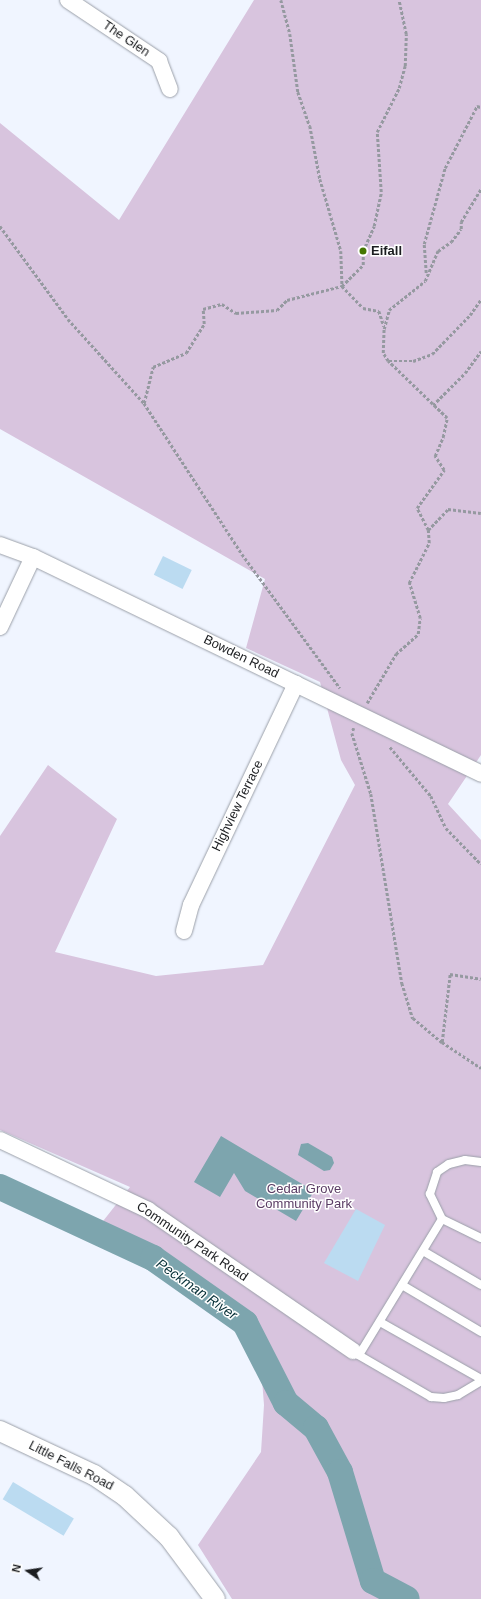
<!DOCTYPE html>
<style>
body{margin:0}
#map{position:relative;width:481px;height:1599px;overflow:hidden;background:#f0f5ff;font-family:Helvetica,sans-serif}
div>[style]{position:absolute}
.green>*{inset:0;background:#d8c4de}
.water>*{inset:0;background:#7da5ae}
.river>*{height:26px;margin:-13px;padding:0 13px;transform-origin:13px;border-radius:13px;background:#7da5ae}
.building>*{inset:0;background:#bbdbf1;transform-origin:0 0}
.path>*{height:2.5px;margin-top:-1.25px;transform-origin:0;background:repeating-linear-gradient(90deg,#9599a0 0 3px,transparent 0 5px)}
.roads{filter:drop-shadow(0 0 1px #9ba0a9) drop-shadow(0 0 1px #9ba0a9)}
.service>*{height:8px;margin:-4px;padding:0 4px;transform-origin:4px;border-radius:4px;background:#fff}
.minor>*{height:16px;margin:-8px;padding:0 8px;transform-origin:8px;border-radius:8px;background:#fff}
.tertiary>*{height:20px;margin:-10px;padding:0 10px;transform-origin:10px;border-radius:10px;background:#fff}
.dots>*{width:11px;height:11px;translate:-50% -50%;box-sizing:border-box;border:2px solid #fff;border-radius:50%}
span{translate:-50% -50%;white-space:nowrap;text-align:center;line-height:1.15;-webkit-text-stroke:3px #fff;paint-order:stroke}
.street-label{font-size:13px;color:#1b1d20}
.poi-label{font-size:13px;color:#1b1d20;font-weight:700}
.left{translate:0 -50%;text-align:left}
.park-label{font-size:13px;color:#5a3c64}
.water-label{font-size:14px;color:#073038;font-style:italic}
.north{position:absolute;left:8px;top:1551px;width:40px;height:40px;-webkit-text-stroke:3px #fff;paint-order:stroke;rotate:283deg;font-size:11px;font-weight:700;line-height:16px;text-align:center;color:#1b1d20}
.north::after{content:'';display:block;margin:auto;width:14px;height:18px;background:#1b1d20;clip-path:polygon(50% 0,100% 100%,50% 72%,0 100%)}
</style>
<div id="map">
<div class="green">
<i style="clip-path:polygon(254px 0,481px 0,481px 755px,448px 804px,481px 840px,481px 1599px,232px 1599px,198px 1545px,261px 1452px,264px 1405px,261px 1367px,233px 1327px,135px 1257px,92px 1235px,130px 1187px,0 1130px,0 836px,48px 765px,117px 819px,55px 952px,156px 976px,263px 965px,355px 785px,341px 760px,320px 682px,246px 648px,265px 579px,0 429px,0 123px,119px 220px)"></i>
</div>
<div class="water">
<i style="clip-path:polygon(221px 1136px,314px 1191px,296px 1221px,245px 1191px,234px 1173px,220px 1197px,194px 1182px)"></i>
<i style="clip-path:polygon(308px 1143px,332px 1157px,334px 1163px,330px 1170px,324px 1171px,298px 1155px,301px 1144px)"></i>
</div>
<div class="river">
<i style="left:0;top:1187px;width:169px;rotate:24.9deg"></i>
<i style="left:153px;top:1258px;width:113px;rotate:35.2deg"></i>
<i style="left:245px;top:1323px;width:90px;rotate:62.9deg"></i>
<i style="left:286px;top:1403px;width:39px;rotate:40deg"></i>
<i style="left:316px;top:1428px;width:50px;rotate:61.4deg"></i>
<i style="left:340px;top:1472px;width:114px;rotate:73.2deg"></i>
<i style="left:373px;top:1581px;width:38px;rotate:28deg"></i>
</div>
<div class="building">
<i style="left:163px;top:556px;width:32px;height:21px;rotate:26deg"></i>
<i style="clip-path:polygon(356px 1209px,385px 1225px,358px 1281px,324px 1263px)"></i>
<i style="left:13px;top:1482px;width:71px;height:20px;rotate:31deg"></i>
</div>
<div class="path">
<i style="left:281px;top:0;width:35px;rotate:75deg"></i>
<i style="left:290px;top:34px;width:59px;rotate:82.1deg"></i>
<i style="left:298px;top:92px;width:36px;rotate:71deg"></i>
<i style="left:310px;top:126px;width:54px;rotate:79.3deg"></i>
<i style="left:320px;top:179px;width:75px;rotate:73.7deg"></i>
<i style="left:341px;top:251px;width:35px;rotate:88deg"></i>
<i style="left:342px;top:286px;width:30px;rotate:46deg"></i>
<i style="left:363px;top:308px;width:16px;rotate:11deg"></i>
<i style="left:379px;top:311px;width:16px;rotate:72deg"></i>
<i style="left:0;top:226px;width:115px;rotate:53.8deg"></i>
<i style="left:68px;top:319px;width:113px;rotate:47.9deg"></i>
<i style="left:144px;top:403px;width:180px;rotate:57deg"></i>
<i style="left:242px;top:554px;width:166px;rotate:53.8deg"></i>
<i style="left:426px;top:273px;width:29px;rotate:-94deg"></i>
<i style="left:424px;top:244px;width:79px;rotate:-74.6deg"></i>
<i style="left:445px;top:168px;width:70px;rotate:-62.7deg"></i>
<i style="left:477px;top:106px;width:4px;rotate:14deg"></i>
<i style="left:389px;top:361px;width:24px"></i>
<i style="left:413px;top:361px;width:20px;rotate:-20deg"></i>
<i style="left:432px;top:354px;width:54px;rotate:-45.7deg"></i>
<i style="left:470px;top:315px;width:19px;rotate:-55deg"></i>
<i style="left:144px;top:403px;width:37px;rotate:-76deg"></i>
<i style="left:153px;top:367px;width:36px;rotate:-23deg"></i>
<i style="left:186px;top:353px;width:34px;rotate:-58deg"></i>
<i style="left:204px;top:324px;width:15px;rotate:-94deg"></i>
<i style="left:203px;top:309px;width:20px;rotate:-15deg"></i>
<i style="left:222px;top:304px;width:17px;rotate:33deg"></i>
<i style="left:236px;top:313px;width:41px;rotate:-4.2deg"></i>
<i style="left:277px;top:310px;width:14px;rotate:-45deg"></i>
<i style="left:287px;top:300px;width:57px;rotate:-14.3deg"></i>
<i style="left:342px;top:286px;width:30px;rotate:-45deg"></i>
<i style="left:363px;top:265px;width:14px;rotate:-90deg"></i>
<i style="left:363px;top:251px;width:27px;rotate:-66deg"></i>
<i style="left:374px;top:226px;width:35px;rotate:-78deg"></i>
<i style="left:381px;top:192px;width:60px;rotate:-93.8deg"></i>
<i style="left:377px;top:132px;width:49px;rotate:-63.4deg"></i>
<i style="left:399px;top:88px;width:23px;rotate:-75deg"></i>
<i style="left:405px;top:66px;width:32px;rotate:-88deg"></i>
<i style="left:406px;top:34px;width:35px;rotate:-102deg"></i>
<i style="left:433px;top:405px;width:45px;rotate:-45deg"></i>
<i style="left:465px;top:373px;width:27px;rotate:-54deg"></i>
<i style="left:428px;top:530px;width:25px;rotate:-117deg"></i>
<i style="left:417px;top:508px;width:47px;rotate:-54.6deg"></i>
<i style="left:444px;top:470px;width:17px;rotate:-123deg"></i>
<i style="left:435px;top:456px;width:21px;rotate:-67deg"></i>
<i style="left:443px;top:437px;width:19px;rotate:-78deg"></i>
<i style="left:447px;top:418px;width:82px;rotate:-136deg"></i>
<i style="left:388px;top:361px;width:9px;rotate:-122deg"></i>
<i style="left:383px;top:353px;width:24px;rotate:-88deg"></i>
<i style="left:384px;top:329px;width:20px;rotate:-75deg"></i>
<i style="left:389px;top:310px;width:46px;rotate:-38.9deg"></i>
<i style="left:425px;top:281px;width:33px;rotate:-67deg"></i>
<i style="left:438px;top:251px;width:16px;rotate:-35deg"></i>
<i style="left:451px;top:242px;width:16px;rotate:-52deg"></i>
<i style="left:461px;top:229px;width:7px;rotate:-90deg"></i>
<i style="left:461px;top:222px;width:39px;rotate:-59deg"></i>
<i style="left:367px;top:703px;width:57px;rotate:-59.4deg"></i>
<i style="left:396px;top:654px;width:30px;rotate:-42deg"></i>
<i style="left:418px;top:634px;width:16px;rotate:-83deg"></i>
<i style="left:420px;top:618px;width:37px;rotate:-107deg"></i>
<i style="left:409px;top:583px;width:45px;rotate:-63.4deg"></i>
<i style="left:429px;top:543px;width:13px;rotate:-94deg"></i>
<i style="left:428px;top:530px;width:29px;rotate:-46deg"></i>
<i style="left:448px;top:509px;width:33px;rotate:7deg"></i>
<i style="left:354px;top:728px;width:5px;rotate:112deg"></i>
<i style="left:352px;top:733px;width:64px;rotate:72.7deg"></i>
<i style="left:371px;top:794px;width:192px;rotate:80.7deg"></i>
<i style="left:402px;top:983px;width:37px;rotate:73deg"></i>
<i style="left:413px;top:1018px;width:38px;rotate:40deg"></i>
<i style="left:442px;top:1042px;width:68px;rotate:-83.3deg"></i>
<i style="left:450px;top:974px;width:31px;rotate:9deg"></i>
<i style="left:390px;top:747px;width:64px;rotate:50.1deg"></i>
<i style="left:431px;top:796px;width:35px;rotate:65deg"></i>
<i style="left:446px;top:828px;width:50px;rotate:45.8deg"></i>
<i style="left:442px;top:1042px;width:47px;rotate:33.7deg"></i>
</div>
<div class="roads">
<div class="service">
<i style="left:442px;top:1219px;width:28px;rotate:-116deg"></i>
<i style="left:430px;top:1194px;width:23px;rotate:-72deg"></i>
<i style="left:437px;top:1172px;width:14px;rotate:-34deg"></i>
<i style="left:449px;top:1164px;width:16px;rotate:-14deg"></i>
<i style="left:465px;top:1160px;width:16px;rotate:7deg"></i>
<i style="left:423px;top:1251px;width:67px;rotate:30.4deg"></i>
<i style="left:402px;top:1285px;width:92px;rotate:30.7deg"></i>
<i style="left:380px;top:1322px;width:116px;rotate:29.4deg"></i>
<i style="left:355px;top:1353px;width:88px;rotate:30.1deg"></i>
<i style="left:431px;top:1397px;width:13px;rotate:4deg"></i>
<i style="left:444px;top:1398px;width:14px;rotate:-12deg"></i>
<i style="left:458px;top:1395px;width:27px;rotate:-31deg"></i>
<i style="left:359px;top:1355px;width:159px;rotate:-58.6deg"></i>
<i style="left:442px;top:1219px;width:43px;rotate:26deg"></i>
</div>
<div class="minor">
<i style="left:68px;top:0;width:110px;rotate:33.8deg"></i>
<i style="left:159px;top:61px;width:30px;rotate:69deg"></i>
<i style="left:0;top:545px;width:35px;rotate:20deg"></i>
<i style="left:33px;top:557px;width:498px;rotate:25.8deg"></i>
<i style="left:0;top:627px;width:77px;rotate:-64.8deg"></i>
<i style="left:184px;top:931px;width:27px;rotate:-75deg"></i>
<i style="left:191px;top:905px;width:245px;rotate:-64.6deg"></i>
<i style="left:0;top:1140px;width:164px;rotate:25.3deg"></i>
<i style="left:148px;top:1210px;width:249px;rotate:34.5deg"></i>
</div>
<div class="tertiary">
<i style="left:0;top:1431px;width:104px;rotate:25.1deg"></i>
<i style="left:94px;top:1475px;width:37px;rotate:34deg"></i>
<i style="left:125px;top:1496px;width:60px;rotate:43deg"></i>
<i style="left:169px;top:1537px;width:77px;rotate:53.4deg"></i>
</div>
</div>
<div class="dots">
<i style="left:363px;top:251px;background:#447600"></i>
</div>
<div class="street-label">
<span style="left:126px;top:39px;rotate:34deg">The Glen</span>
<span style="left:241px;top:657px;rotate:26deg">Bowden Road</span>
<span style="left:238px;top:806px;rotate:-64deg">Highview Terrace</span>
<span style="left:192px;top:1242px;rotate:34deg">Community Park Road</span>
<span style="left:71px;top:1466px;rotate:27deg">Little Falls Road</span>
</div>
<div class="poi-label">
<span class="left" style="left:371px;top:251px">Eifall</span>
</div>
<div class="park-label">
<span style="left:304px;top:1197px">Cedar Grove<br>Community Park</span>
</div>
<div class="water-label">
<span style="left:197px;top:1289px;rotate:35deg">Peckman River</span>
</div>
<div class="north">N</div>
</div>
